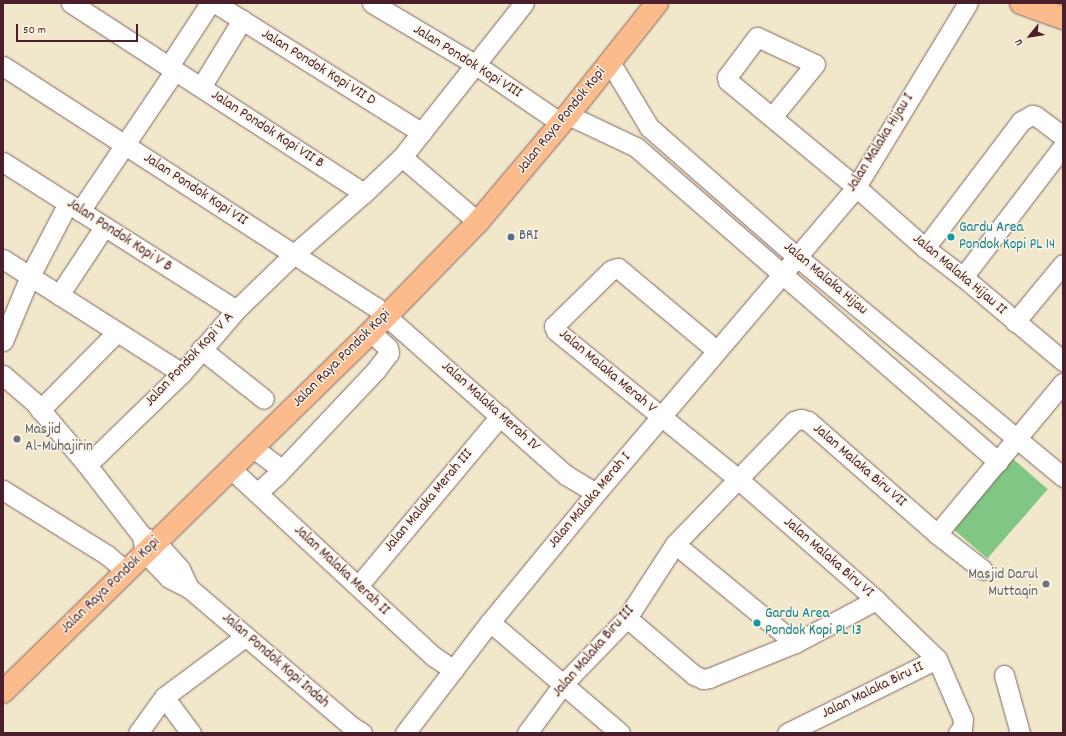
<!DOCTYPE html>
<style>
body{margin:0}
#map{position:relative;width:1066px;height:736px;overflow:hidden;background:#f1e8cc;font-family:Dekko,sans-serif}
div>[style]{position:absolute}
.green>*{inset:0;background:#7fc783;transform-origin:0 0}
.roads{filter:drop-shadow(0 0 1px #846563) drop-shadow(0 0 1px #846563)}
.minor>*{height:19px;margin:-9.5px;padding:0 9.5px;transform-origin:9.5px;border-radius:9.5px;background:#fff}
.major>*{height:22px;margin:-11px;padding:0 11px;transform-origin:11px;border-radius:11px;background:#fbbb8c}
.dots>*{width:11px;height:11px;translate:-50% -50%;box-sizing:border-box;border:2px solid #fcf5e5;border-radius:50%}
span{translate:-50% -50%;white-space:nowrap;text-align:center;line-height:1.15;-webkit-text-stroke:3px #fcf5e5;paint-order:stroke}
.street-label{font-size:15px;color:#4a1f2b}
.culture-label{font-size:15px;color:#0d838f}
.left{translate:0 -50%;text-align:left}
.service-label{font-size:15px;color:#4e5e75}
.worship-label{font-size:15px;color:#5b616d}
.right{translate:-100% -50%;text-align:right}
.frame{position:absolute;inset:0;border:4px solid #4a1f2b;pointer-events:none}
.north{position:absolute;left:1010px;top:16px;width:40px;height:40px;-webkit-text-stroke:3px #fcf5e5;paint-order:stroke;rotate:240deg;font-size:11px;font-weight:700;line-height:16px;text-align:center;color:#4a1f2b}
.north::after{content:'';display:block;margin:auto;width:14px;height:18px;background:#4a1f2b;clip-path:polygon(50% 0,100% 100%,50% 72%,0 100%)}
.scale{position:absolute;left:16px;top:24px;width:122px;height:18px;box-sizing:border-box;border:2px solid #4a1f2b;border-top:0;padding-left:5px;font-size:12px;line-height:14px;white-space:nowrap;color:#4a1f2b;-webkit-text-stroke:3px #fcf5e5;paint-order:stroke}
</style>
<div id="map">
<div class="green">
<i style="left:1013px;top:459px;width:46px;height:92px;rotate:41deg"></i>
</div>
<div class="roads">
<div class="minor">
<i style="left:71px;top:3px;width:349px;rotate:33deg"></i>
<i style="left:215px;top:3px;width:244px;rotate:32.1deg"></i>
<i style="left:372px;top:3px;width:121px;rotate:30.8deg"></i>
<i style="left:476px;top:65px;width:103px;rotate:34.3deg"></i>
<i style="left:610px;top:62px;width:76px;rotate:59deg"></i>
<i style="left:649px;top:127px;width:196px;rotate:41.3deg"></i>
<i style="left:796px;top:256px;width:347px;rotate:39.6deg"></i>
<i style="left:3px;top:66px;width:444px;rotate:32.9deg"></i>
<i style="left:376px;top:307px;width:254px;rotate:41.5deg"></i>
<i style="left:566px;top:475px;width:35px;rotate:31deg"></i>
<i style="left:169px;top:66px;width:75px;rotate:-56.9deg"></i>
<i style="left:201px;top:87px;width:79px;rotate:-58.5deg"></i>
<i style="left:568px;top:115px;width:75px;rotate:25.2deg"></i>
<i style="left:636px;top:147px;width:480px;rotate:41deg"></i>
<i style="left:772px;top:117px;width:68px;rotate:-50.9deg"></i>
<i style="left:815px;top:64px;width:64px;rotate:-155deg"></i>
<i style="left:757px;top:37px;width:50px;rotate:126.9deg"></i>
<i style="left:727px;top:77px;width:4px;rotate:76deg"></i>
<i style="left:728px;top:81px;width:166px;rotate:39.6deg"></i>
<i style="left:856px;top:187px;width:92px;rotate:41.5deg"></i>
<i style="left:925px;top:248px;width:48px;rotate:37.3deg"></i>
<i style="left:963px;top:277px;width:131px;rotate:40deg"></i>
<i style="left:402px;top:157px;width:100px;rotate:40.5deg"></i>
<i style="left:3px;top:162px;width:276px;rotate:32.4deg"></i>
<i style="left:80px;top:211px;width:170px;rotate:-56deg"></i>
<i style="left:925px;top:248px;width:159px;rotate:-52.9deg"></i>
<i style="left:1021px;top:121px;width:13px;rotate:-29deg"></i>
<i style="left:1032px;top:115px;width:4px;rotate:14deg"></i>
<i style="left:1036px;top:116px;width:34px;rotate:37deg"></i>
<i style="left:3px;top:259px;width:212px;rotate:32.5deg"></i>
<i style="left:963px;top:277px;width:165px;rotate:-52.6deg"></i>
<i style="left:59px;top:295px;width:82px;rotate:-56.5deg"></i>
<i style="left:1015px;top:322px;width:75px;rotate:-50.4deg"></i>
<i style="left:3px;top:341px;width:70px;rotate:-67.4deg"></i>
<i style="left:30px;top:276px;width:82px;rotate:-62.5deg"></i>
<i style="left:201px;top:349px;width:80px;rotate:38.4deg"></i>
<i style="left:716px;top:350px;width:128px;rotate:-140.1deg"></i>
<i style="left:618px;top:268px;width:7px;rotate:164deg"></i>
<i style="left:611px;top:270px;width:80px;rotate:135.5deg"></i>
<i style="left:554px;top:326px;width:5px;rotate:68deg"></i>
<i style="left:556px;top:331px;width:235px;rotate:39.1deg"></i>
<i style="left:738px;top:479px;width:184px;rotate:41.2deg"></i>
<i style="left:876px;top:600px;width:85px;rotate:44deg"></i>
<i style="left:937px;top:659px;width:65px;rotate:66.6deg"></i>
<i style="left:963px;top:719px;width:10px;rotate:96deg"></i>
<i style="left:962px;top:729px;width:6px;rotate:135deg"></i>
<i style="left:3px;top:375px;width:41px;rotate:41.1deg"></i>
<i style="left:34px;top:402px;width:82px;rotate:49.9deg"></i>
<i style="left:87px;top:465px;width:90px;rotate:52.2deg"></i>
<i style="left:142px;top:536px;width:17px;rotate:80deg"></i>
<i style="left:145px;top:553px;width:35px;rotate:46deg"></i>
<i style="left:169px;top:578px;width:22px;rotate:27deg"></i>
<i style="left:189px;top:588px;width:213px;rotate:40.4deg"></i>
<i style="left:351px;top:726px;width:13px;rotate:32deg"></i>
<i style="left:40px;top:410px;width:110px;rotate:-45.4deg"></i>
<i style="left:252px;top:447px;width:36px;rotate:37deg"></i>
<i style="left:87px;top:465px;width:132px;rotate:-44.1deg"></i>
<i style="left:182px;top:373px;width:83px;rotate:-49.4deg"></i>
<i style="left:236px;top:310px;width:79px;rotate:-44deg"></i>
<i style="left:293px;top:255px;width:94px;rotate:-41.1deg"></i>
<i style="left:364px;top:193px;width:52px;rotate:-43.5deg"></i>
<i style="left:402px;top:157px;width:196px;rotate:-51.6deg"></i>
<i style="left:230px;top:468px;width:277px;rotate:42.8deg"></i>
<i style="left:433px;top:656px;width:25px;rotate:34deg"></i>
<i style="left:3px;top:490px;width:123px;rotate:32deg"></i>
<i style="left:107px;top:555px;width:25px;rotate:40deg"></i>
<i style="left:257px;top:493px;width:27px;rotate:-42deg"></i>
<i style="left:277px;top:475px;width:144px;rotate:-46.7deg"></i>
<i style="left:376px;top:370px;width:21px;rotate:-53deg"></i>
<i style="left:389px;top:353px;width:5px;rotate:-101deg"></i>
<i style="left:388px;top:348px;width:23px;rotate:-137deg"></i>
<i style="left:937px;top:534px;width:197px;rotate:-50.2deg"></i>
<i style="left:142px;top:536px;width:15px;rotate:23deg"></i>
<i style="left:156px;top:542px;width:36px;rotate:48deg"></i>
<i style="left:180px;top:569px;width:21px;rotate:65deg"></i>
<i style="left:675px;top:544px;width:156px;rotate:39.5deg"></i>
<i style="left:358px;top:586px;width:222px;rotate:-50.1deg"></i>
<i style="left:627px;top:618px;width:88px;rotate:40.4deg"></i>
<i style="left:694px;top:675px;width:10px;rotate:24deg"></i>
<i style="left:703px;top:679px;width:6px;rotate:-9deg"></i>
<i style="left:709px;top:678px;width:93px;rotate:-22.1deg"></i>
<i style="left:795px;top:643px;width:92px;rotate:-28deg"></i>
<i style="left:490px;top:622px;width:171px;rotate:40.5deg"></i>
<i style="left:1004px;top:675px;width:60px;rotate:74.6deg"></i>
<i style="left:164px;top:697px;width:45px;rotate:53.1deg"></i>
<i style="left:138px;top:733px;width:44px;rotate:-54.2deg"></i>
<i style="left:164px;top:697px;width:102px;rotate:-36.6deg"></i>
<i style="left:405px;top:733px;width:140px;rotate:-52.6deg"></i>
<i style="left:490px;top:622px;width:167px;rotate:-50.6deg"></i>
<i style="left:596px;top:493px;width:402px;rotate:-49.6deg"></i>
<i style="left:856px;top:187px;width:215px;rotate:-58.7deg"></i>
<i style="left:527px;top:733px;width:62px;rotate:-53.5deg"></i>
<i style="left:564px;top:683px;width:91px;rotate:-45.9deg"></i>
<i style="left:627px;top:618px;width:88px;rotate:-57deg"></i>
<i style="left:675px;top:544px;width:171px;rotate:-45.9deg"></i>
<i style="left:794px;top:421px;width:7px;rotate:-16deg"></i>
<i style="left:801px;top:419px;width:7px;rotate:16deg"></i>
<i style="left:808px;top:421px;width:171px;rotate:41.2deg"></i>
<i style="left:937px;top:534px;width:58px;rotate:38deg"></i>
<i style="left:787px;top:733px;width:167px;rotate:-26.3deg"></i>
</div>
<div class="major">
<i style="left:1021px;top:3px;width:45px;rotate:19.7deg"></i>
<i style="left:3px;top:692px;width:515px;rotate:-44.37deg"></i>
<i style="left:371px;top:332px;width:153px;rotate:-45.8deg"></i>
<i style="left:478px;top:222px;width:140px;rotate:-49.9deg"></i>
<i style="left:568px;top:115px;width:143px;rotate:-51.5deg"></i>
</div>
</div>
<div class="dots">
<i style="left:511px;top:237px;background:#5c6f8a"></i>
<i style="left:951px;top:237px;background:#0f9aa8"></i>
<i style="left:17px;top:439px;background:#6b7280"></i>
<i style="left:1046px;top:584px;background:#6b7280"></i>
<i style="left:757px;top:623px;background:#0f9aa8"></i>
</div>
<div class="street-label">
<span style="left:467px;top:62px;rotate:32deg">Jalan Pondok Kopi VIII</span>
<span style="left:318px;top:68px;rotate:32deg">Jalan Pondok Kopi VII D</span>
<span style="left:562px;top:121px;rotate:-51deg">Jalan Raya Pondok Kopi</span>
<span style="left:267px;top:130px;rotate:33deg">Jalan Pondok Kopi VII B</span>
<span style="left:881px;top:143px;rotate:-58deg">Jalan Malaka Hijau I</span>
<span style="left:195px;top:190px;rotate:33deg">Jalan Pondok Kopi VII</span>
<span style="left:119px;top:236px;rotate:33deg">Jalan Pondok Kopi V B</span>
<span style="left:959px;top:275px;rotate:40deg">Jalan Malaka Hijau II</span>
<span style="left:825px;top:279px;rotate:40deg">Jalan Malaka Hijau</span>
<span style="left:342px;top:359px;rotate:-45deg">Jalan Raya Pondok Kopi</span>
<span style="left:190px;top:360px;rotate:-47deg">Jalan Pondok Kopi V A</span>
<span style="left:607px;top:372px;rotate:40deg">Jalan Malaka Merah V</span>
<span style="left:490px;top:407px;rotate:42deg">Jalan Malaka Merah IV</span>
<span style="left:859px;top:466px;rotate:41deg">Jalan Malaka Biru VII</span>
<span style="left:429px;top:501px;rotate:-50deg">Jalan Malaka Merah III</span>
<span style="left:590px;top:501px;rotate:-50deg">Jalan Malaka Merah I</span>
<span style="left:828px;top:558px;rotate:41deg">Jalan Malaka Biru VI</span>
<span style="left:341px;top:571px;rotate:43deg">Jalan Malaka Merah II</span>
<span style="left:111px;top:586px;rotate:-44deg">Jalan Raya Pondok Kopi</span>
<span style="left:594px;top:652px;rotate:-49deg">Jalan Malaka Biru III</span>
<span style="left:275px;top:661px;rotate:41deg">Jalan Pondok Kopi Indah</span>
<span style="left:873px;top:691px;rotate:-26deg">Jalan Malaka Biru II</span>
</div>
<div class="culture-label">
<span class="left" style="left:959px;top:237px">Gardu Area<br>Pondok Kopi PL 14</span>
<span class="left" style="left:765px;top:623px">Gardu Area<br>Pondok Kopi PL 13</span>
</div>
<div class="service-label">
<span class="left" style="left:519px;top:237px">BRI</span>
</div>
<div class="worship-label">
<span class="left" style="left:25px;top:439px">Masjid<br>Al-Muhajirin</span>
<span class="right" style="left:1038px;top:584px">Masjid Darul<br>Muttaqin</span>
</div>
<div class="frame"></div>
<div class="north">U</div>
<div class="scale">50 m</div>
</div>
